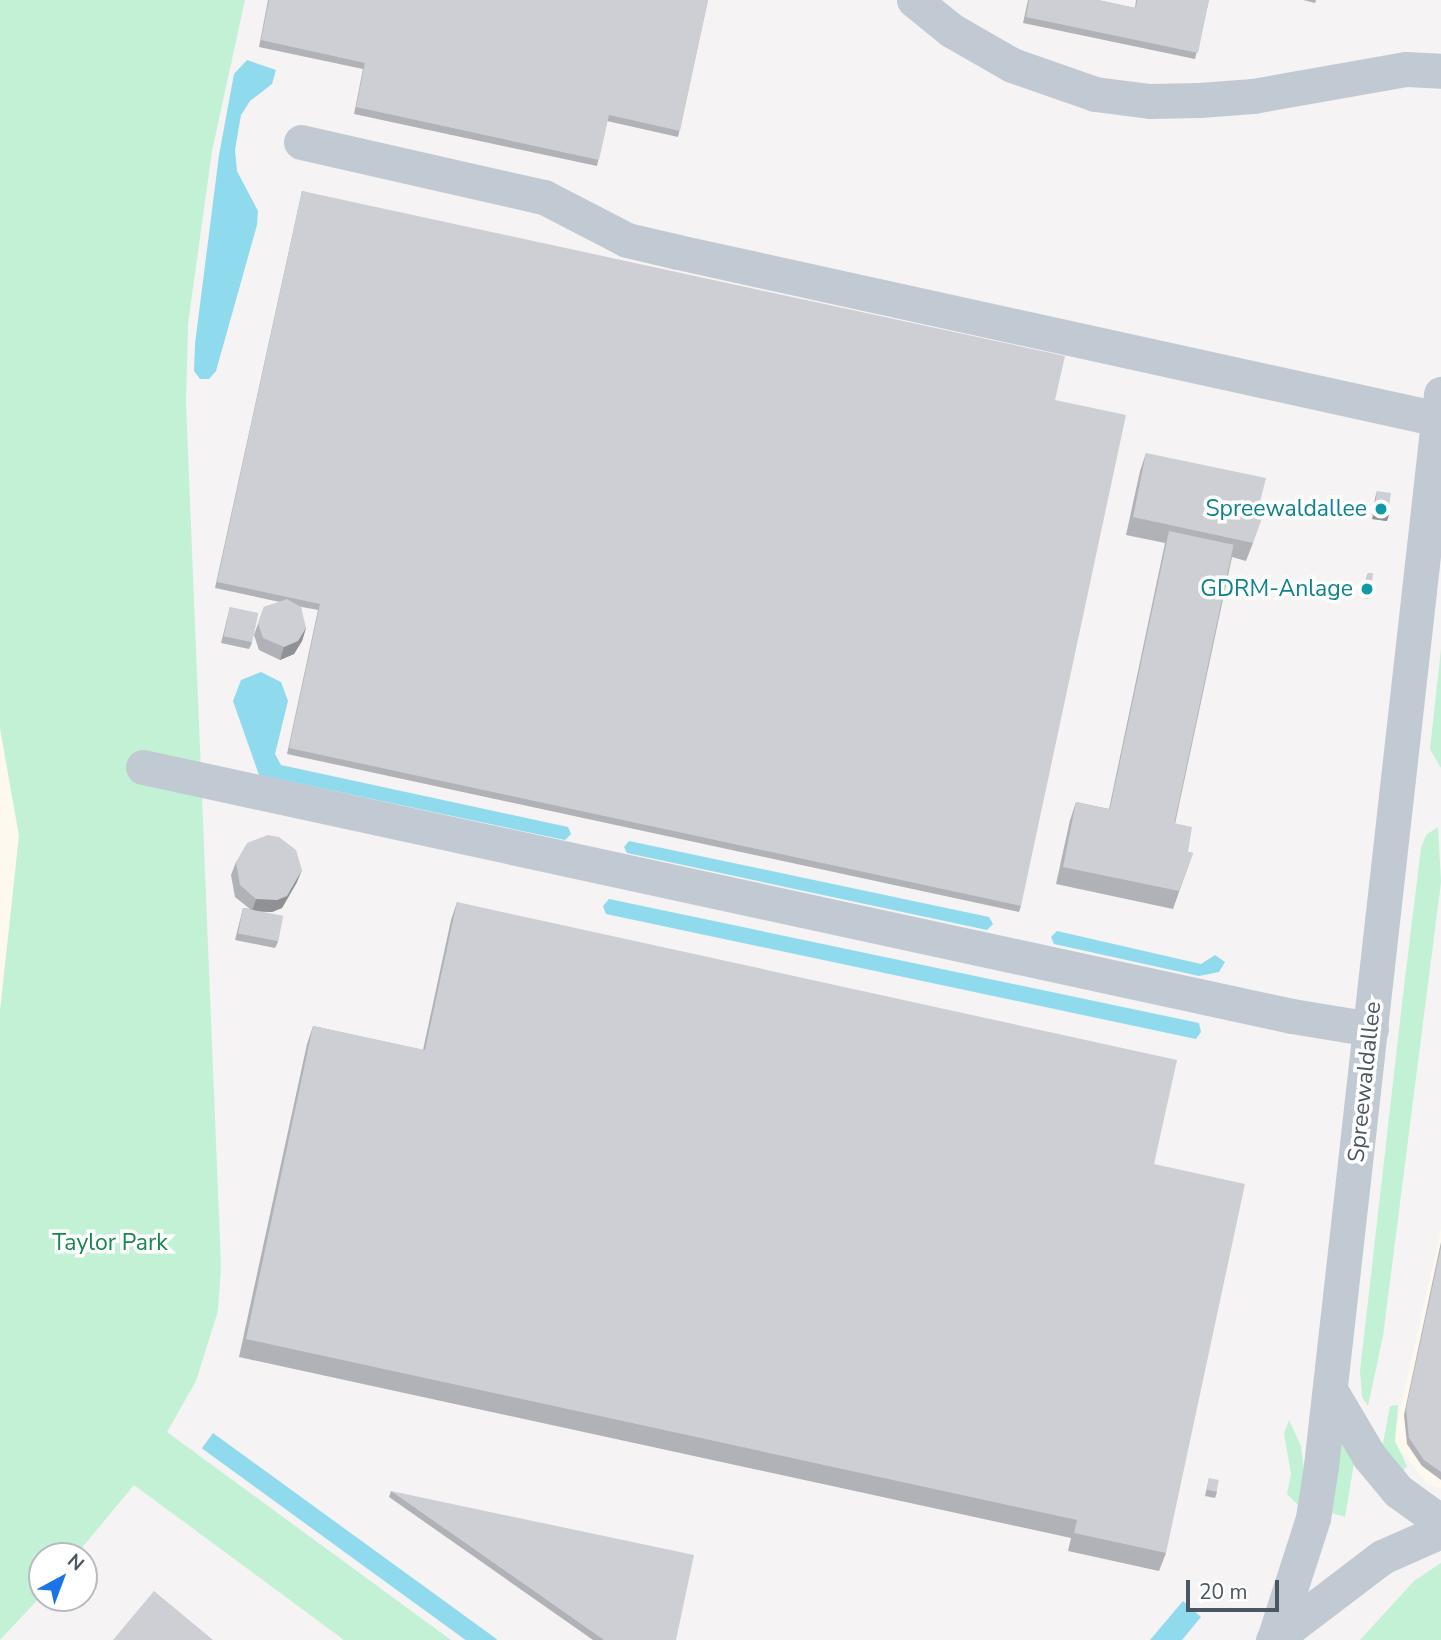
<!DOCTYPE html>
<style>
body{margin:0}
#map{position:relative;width:1441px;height:1640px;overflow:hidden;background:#f5f3f3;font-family:"Nunito Sans",sans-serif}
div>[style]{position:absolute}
.commercial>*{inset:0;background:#fdf9ef}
.green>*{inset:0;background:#c3f1d5}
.water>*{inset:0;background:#90daee;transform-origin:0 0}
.minor>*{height:35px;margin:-17.5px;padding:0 17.5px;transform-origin:17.5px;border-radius:17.5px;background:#c1cad2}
.wall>*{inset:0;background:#b0b2b7}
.shaded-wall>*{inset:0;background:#909195}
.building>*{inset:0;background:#cdcfd5;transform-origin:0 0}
.dots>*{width:19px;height:19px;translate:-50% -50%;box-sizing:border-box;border:4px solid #fff;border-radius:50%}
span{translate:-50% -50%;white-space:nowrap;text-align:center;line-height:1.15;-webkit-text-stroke:7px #fff;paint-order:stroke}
.culture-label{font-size:23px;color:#0d838f}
.right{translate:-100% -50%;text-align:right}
.street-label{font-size:23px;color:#4a5661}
.park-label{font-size:23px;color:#17864f}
.north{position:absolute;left:28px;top:1542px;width:70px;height:70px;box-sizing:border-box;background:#fff;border:2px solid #b7bbc0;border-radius:50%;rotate:41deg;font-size:19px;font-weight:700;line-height:28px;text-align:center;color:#4a5661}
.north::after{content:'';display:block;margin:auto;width:24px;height:32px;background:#1a73e8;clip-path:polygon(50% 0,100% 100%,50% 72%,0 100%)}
.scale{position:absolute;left:1186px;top:1580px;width:93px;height:32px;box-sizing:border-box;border:4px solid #4a5661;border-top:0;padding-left:9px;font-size:21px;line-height:24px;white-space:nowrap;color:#4a5661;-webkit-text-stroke:5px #fff;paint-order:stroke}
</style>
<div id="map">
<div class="commercial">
<i style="clip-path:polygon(0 728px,19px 836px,0 1011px)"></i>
<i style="clip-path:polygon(1441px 1229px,1441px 1488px,1428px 1485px,1393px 1441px)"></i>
</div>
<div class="green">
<i style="clip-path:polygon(0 0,245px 0,212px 151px,188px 324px,186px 403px,221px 1266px,218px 1311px,196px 1381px,167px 1432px,451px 1640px,344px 1640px,134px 1485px,75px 1556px,42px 1556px,42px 1595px,0 1640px,0 1011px,19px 836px,0 728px)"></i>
<i style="clip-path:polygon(1441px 649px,1441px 768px,1430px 749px)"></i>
<i style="clip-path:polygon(1438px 827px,1441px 882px,1383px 1336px,1368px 1406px,1362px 1397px,1360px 1371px,1403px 995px,1421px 848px,1426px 835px)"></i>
<i style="clip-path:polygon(1398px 1405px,1395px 1441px,1407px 1466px,1398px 1475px,1381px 1454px,1390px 1406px)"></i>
<i style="clip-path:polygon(1289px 1420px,1301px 1446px,1305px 1478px,1298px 1505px,1287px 1494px,1291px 1474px,1284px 1434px)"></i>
<i style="clip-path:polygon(1343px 1442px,1354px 1463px,1345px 1517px,1328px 1512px,1337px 1444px)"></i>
<i style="clip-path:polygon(1441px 1563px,1441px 1640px,1360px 1640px,1414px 1581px)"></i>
</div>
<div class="water">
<i style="clip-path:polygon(247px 60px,276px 70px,272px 84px,250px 101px,241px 115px,235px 150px,237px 171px,258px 211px,257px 225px,216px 371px,209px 379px,200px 379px,194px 371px,195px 344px,219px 155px,234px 74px)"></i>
<i style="clip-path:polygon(261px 672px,281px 682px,288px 701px,275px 754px,281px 765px,568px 827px,571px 834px,565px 840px,259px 775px,233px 701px,241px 680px)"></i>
<i style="clip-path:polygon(629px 841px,989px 917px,993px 924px,987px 930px,627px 853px,624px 847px)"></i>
<i style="clip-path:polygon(609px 899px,1199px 1023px,1201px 1032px,1196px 1039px,606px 914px,603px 906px)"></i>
<i style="clip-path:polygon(1057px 931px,1201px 964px,1215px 955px,1225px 962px,1219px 972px,1199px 976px,1054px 944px,1051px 937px)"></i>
<i style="left:213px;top:1433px;width:351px;height:19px;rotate:36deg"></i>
<i style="clip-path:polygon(1183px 1601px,1201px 1617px,1182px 1640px,1150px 1640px)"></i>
</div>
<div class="minor">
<i style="left:914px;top:0;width:48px;rotate:39deg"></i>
<i style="left:951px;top:30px;width:70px;rotate:29.8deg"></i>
<i style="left:1012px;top:65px;width:88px;rotate:19.3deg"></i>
<i style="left:1095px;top:94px;width:55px;rotate:7.3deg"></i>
<i style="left:1150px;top:101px;width:49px;rotate:-1.2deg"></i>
<i style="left:1199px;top:100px;width:54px;rotate:-4.2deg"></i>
<i style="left:1253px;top:96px;width:155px;rotate:-10deg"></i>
<i style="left:1406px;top:69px;width:35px;rotate:3deg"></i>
<i style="left:301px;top:142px;width:249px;rotate:12.8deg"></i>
<i style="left:544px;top:197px;width:93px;rotate:27.4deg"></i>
<i style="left:627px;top:240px;width:52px;rotate:13.2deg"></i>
<i style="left:678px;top:252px;width:778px;rotate:12.39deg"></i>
<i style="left:143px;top:767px;width:1176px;rotate:12.23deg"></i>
<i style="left:1292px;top:1016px;width:80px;rotate:9.3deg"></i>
<i style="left:1330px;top:1390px;width:77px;rotate:59.4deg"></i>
<i style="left:1369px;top:1456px;width:45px;rotate:50.4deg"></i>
<i style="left:1398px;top:1491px;width:53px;rotate:35.8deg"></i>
<i style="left:1274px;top:1639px;width:127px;rotate:-72.1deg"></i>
<i style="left:1313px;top:1518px;width:53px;rotate:-81.3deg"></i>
<i style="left:1321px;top:1466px;width:1079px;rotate:-83.61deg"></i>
<i style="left:1273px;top:1640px;width:137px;rotate:-37.3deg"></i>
<i style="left:1382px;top:1557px;width:64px;rotate:-23.8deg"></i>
</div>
<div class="wall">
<i style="clip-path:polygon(268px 0,708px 0,678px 137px,607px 121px,597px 166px,354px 114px,363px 69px,259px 47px)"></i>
<i style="clip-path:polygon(1028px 0,1098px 0,1135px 8px,1136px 0,1209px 0,1195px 59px,1023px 23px)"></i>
<i style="clip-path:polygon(1303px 0,1316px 0,1315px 3px)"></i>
<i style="clip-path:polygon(302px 191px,1055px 400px,1021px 906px,1019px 912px,287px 754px,318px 610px,297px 606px,306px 628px,302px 641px,294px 654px,280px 660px,259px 650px,254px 635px,264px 607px,280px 602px,215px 588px)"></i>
<i style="clip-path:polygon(1146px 453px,1260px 502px,1253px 543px,1246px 561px,1232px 557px,1175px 824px,1188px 852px,1193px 853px,1173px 909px,1056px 884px,1070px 820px,1076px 802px,1109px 809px,1165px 543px,1126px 535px,1140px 471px)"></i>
<i style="clip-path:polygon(1377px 491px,1387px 521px,1372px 519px,1375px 498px)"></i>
<i style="clip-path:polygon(1368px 573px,1371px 593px,1368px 599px,1363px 598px,1366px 579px)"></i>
<i style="clip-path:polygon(230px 607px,252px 643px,249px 649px,221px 643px)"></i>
<i style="clip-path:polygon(236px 862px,297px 882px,282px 908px,272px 912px,261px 912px,278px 942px,275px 948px,235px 940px,243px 908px,250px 909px,235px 897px,231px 875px)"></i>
<i style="clip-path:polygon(457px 902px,1154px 1164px,1166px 1553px,1159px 1571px,1068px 1551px,1071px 1538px,239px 1357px,307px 1044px,313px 1026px,423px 1050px,451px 920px)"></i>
<i style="clip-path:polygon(1441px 1242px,1441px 1480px,1422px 1466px,1407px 1444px,1404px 1415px)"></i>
<i style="clip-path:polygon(1209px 1478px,1217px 1492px,1215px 1498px,1205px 1496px)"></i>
<i style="clip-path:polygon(391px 1491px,676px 1640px,593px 1640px,389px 1497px)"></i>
</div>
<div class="shaded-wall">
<i style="clip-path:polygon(1375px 513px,1389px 515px,1387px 521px,1372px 519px)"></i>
<i style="clip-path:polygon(306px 628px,302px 641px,294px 654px,280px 660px,284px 647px)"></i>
<i style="clip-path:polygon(302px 870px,297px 882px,282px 908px,272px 912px,252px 911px,256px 899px)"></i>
</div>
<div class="building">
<i style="clip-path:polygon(269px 0,708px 0,680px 131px,609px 115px,599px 160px,356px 107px,365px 63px,261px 40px)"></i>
<i style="clip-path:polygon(1029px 0,1098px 0,1136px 8px,1137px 0,1209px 0,1198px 53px,1026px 17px)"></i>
<i style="clip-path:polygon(302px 191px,1065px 356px,1055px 400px,1126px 415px,1021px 906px,289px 748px,320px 604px,217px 582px)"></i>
<i style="clip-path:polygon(1146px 453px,1266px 478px,1260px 502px,1267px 504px,1253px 543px,1133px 517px)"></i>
<i style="left:1377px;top:491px;width:14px;height:22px;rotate:8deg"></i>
<i style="left:1169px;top:531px;width:66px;height:285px;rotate:12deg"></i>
<i style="clip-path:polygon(1368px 573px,1373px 573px,1371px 593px,1365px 592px)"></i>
<i style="clip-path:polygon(287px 599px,301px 607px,306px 628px,298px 641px,284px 647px,263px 638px,258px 623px,264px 607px)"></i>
<i style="left:230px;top:607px;width:29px;height:30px;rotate:12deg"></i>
<i style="clip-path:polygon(1076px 802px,1192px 827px,1188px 852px,1193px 853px,1179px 891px,1063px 867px)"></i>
<i style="clip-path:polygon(268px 835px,279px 837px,296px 850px,302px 870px,287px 896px,277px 900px,256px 899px,240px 885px,236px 862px,247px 843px)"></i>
<i style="clip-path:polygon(457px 902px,1177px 1060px,1154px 1164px,1245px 1184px,1166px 1553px,1074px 1533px,1077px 1520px,246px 1339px,313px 1026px,425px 1050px)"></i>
<i style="left:243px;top:908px;width:41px;height:26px;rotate:11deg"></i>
<i style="clip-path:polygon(1441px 1247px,1441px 1472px,1424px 1460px,1409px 1438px,1406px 1409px)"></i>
<i style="left:1209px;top:1478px;width:10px;height:12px;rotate:11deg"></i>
<i style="clip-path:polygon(391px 1491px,694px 1555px,676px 1640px,604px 1640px)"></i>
<i style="clip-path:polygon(154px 1591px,213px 1640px,113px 1640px)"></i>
</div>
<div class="dots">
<i style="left:1381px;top:509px;background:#0f9aa8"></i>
<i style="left:1367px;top:589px;background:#0f9aa8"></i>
</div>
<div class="culture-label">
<span class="right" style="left:1367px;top:509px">Spreewaldallee</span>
<span class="right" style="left:1353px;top:589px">GDRM-Anlage</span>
</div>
<div class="street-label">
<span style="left:1365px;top:1082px;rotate:-84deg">Spreewaldallee</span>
</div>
<div class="park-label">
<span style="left:110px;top:1243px">Taylor Park</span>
</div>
<div class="north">N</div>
<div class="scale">20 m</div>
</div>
